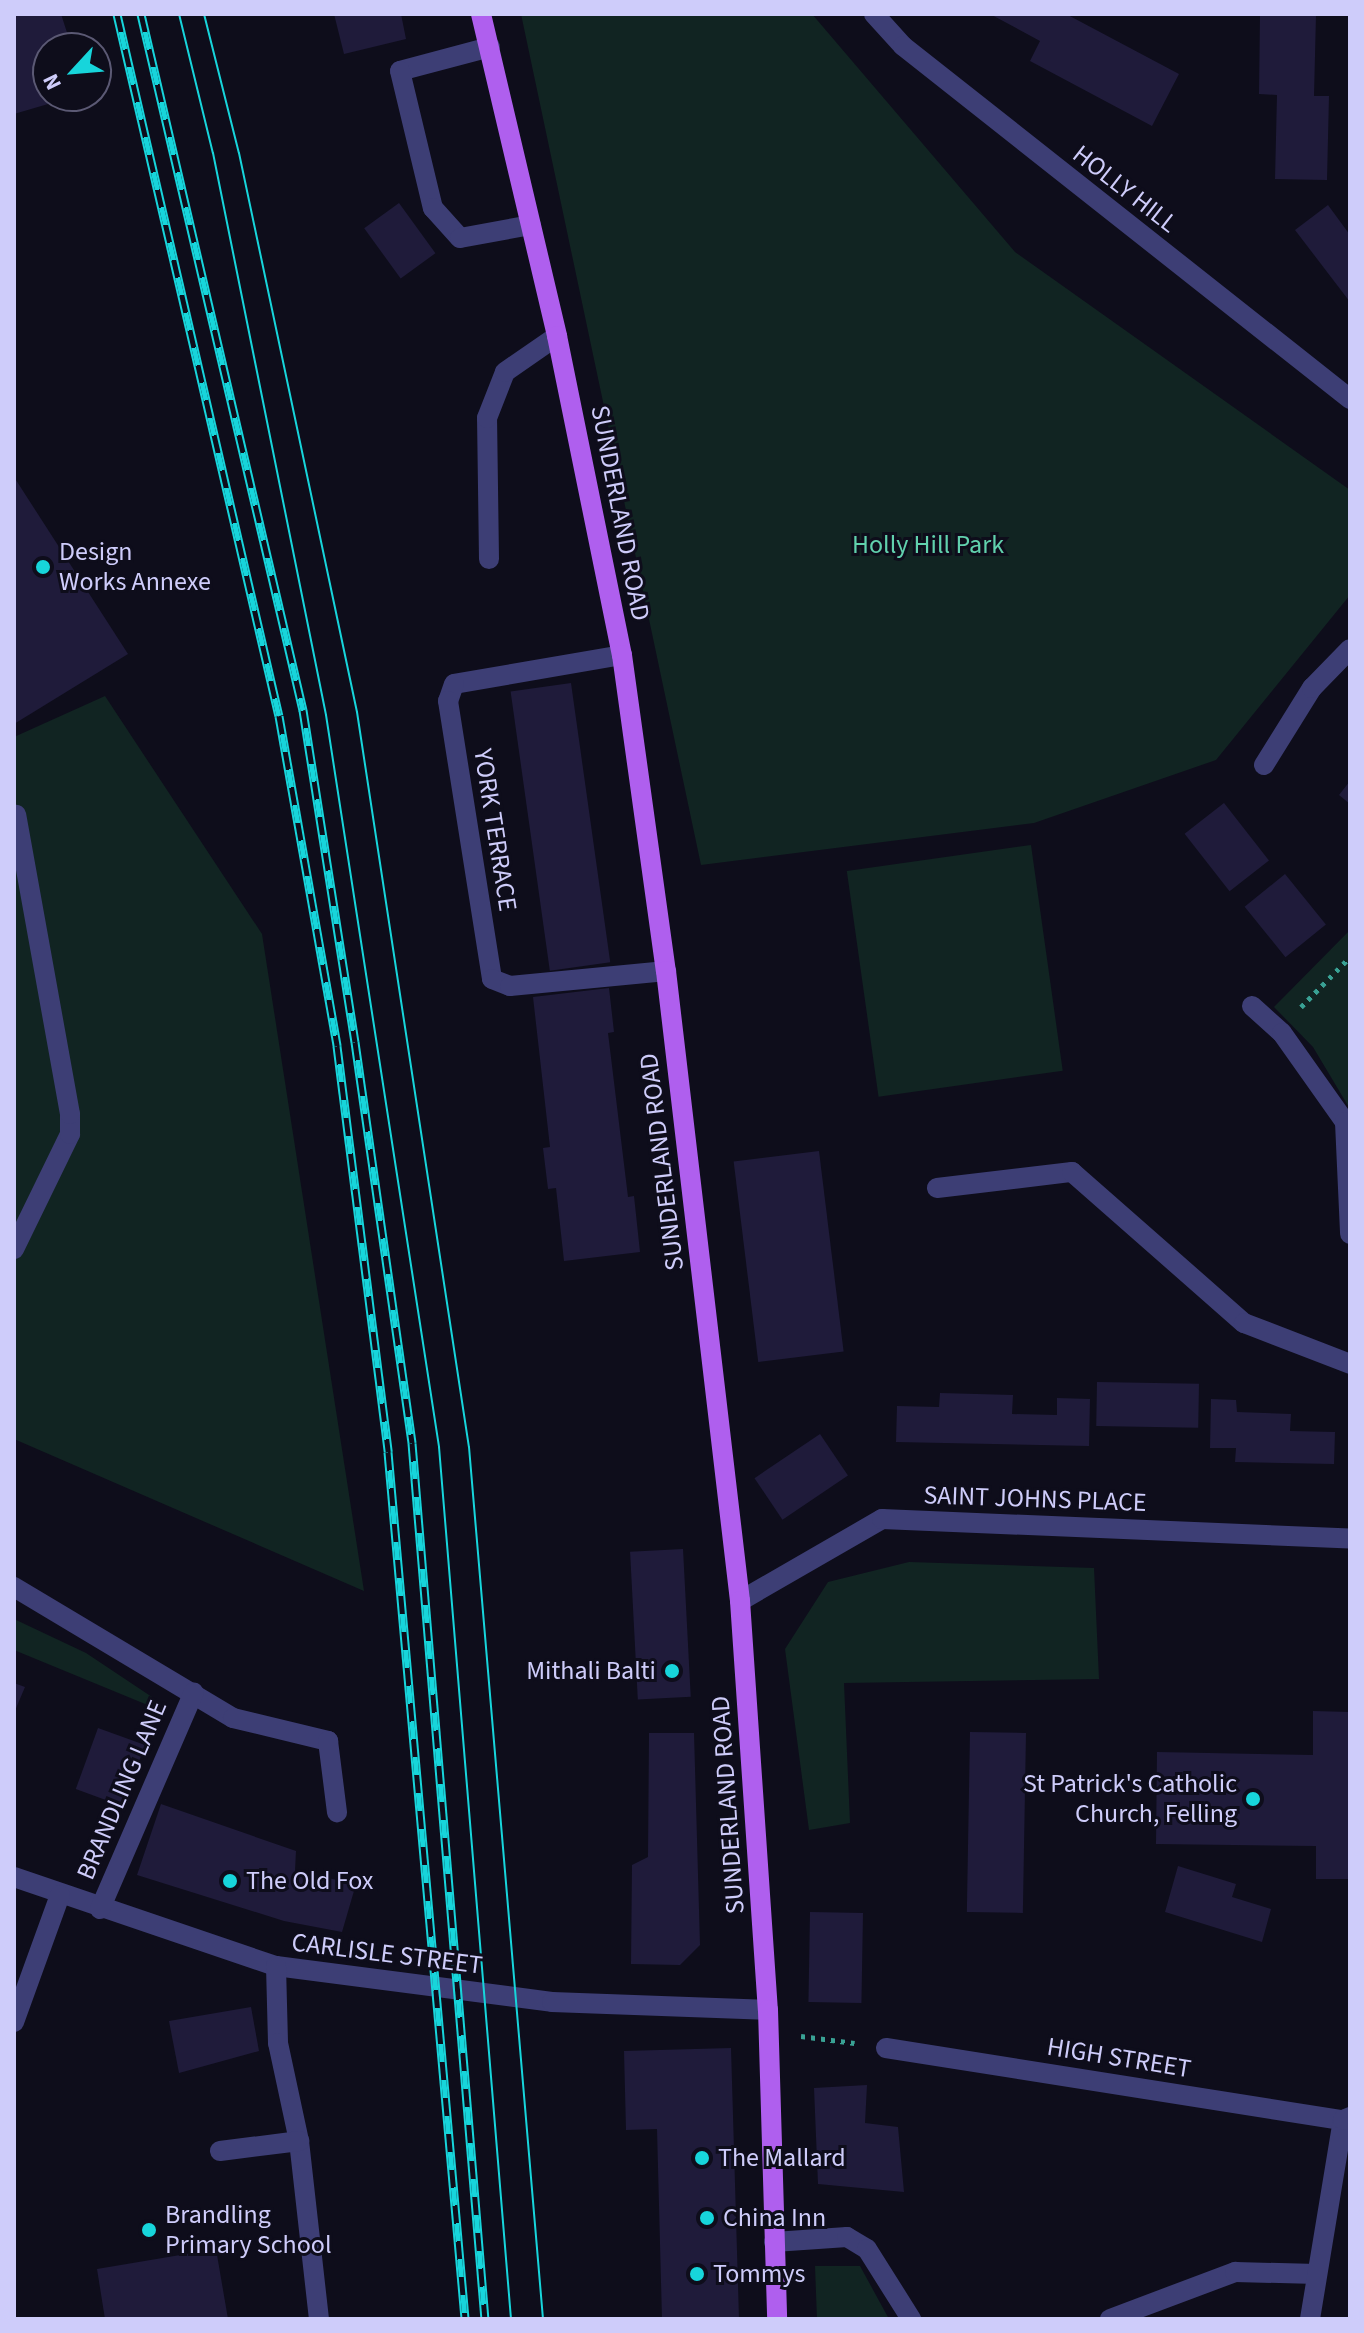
<!DOCTYPE html>
<style>
body{margin:0}
#map{position:relative;width:1364px;height:2333px;overflow:hidden;background:#0e0d1b;font-family:"Source Sans 3",sans-serif}
div>[style]{position:absolute}
.green>*{inset:0;background:#112422;transform-origin:0 0}
.building>*{inset:0;background:#1f1b3a;transform-origin:0 0}
.path>*{height:5px;margin-top:-2.5px;transform-origin:0;background:repeating-linear-gradient(90deg,#39a194 0 4px,transparent 0 10px)}
.minor>*{height:20px;margin:-10px;padding:0 10px;transform-origin:10px;border-radius:10px;background:#3d3e75}
.major>*{height:20px;margin:-10px;padding:0 10px;transform-origin:10px;border-radius:10px;background:#af5fee}
.tram>*{height:2px;margin:-1px;padding:0 1px;transform-origin:1px;border-radius:1px;background:#17d5db}
.rail>*{height:9px;margin-top:-4.5px;transform-origin:0;background:repeating-linear-gradient(90deg,#0e0d1b 0 18px,#17d5db 0 36px);box-sizing:border-box;border-block:2px solid #17d5db}
.dots>*{width:22px;height:22px;translate:-50% -50%;box-sizing:border-box;border:4px solid #0e0d1b;border-radius:50%}
span{translate:-50% -50%;white-space:nowrap;text-align:center;line-height:1.15;-webkit-text-stroke:6px #0e0d1b;paint-order:stroke}
.street-label{font-size:26px;color:#ceccfa}
.park-label{font-size:26px;color:#61d1ad}
.poi-label{font-size:26px;color:#ceccfa}
.left{translate:0 -50%;text-align:left}
.right{translate:-100% -50%;text-align:right}
.frame{position:absolute;inset:0;border:16px solid #ceccfa;pointer-events:none}
.north{position:absolute;left:32px;top:32px;width:80px;height:80px;box-sizing:border-box;background:#0e0d1b;border:2px solid #5b5974;border-radius:50%;rotate:244deg;font-size:22px;font-weight:700;line-height:32px;text-align:center;color:#ceccfa}
.north::after{content:'';display:block;margin:auto;width:28px;height:36px;background:#17d5db;clip-path:polygon(50% 0,100% 100%,50% 72%,0 100%)}
</style>
<div id="map">
<div class="green">
<i style="clip-path:polygon(521px 14px,812px 14px,1015px 252px,1350px 490px,1350px 595px,1216px 760px,1034px 823px,701px 865px)"></i>
<i style="clip-path:polygon(105px 696px,262px 934px,364px 1591px,14px 1439px,14px 737px)"></i>
<i style="left:1031px;top:845px;width:228px;height:186px;rotate:82deg"></i>
<i style="clip-path:polygon(1350px 930px,1350px 1109px,1313px 1047px,1274px 1007px)"></i>
<i style="clip-path:polygon(909px 1562px,1094px 1568px,1099px 1679px,844px 1683px,850px 1823px,809px 1830px,785px 1649px,828px 1582px)"></i>
<i style="clip-path:polygon(14px 1619px,86px 1653px,152px 1697px,150px 1706px,14px 1650px)"></i>
<i style="clip-path:polygon(815px 2266px,860px 2266px,889px 2319px,817px 2319px)"></i>
</div>
<div class="building">
<i style="clip-path:polygon(14px 14px,61px 14px,72px 48px,48px 48px,48px 96px,72px 97px,14px 114px)"></i>
<i style="clip-path:polygon(334px 14px,401px 14px,406px 39px,344px 54px)"></i>
<i style="clip-path:polygon(990px 14px,1066px 14px,1179px 74px,1152px 126px,1030px 61px,1040px 41px)"></i>
<i style="clip-path:polygon(1260px 14px,1316px 15px,1314px 96px,1329px 96px,1327px 180px,1275px 179px,1277px 95px,1259px 94px)"></i>
<i style="left:399px;top:203px;width:62px;height:43px;rotate:54deg"></i>
<i style="clip-path:polygon(1328px 205px,1350px 235px,1350px 302px,1295px 230px)"></i>
<i style="clip-path:polygon(14px 477px,128px 654px,14px 724px)"></i>
<i style="left:571px;top:683px;width:282px;height:61px;rotate:82deg"></i>
<i style="clip-path:polygon(1350px 781px,1350px 804px,1339px 795px)"></i>
<i style="left:1224px;top:803px;width:73px;height:50px;rotate:52deg"></i>
<i style="left:1285px;top:874px;width:65px;height:52px;rotate:51deg"></i>
<i style="clip-path:polygon(609px 988px,614px 1032px,608px 1033px,628px 1197px,634px 1196px,640px 1252px,564px 1261px,556px 1188px,548px 1189px,543px 1148px,550px 1147px,533px 997px)"></i>
<i style="left:819px;top:1151px;width:202px;height:86px;rotate:83deg"></i>
<i style="left:1097px;top:1382px;width:102px;height:44px;rotate:1deg"></i>
<i style="clip-path:polygon(940px 1393px,1013px 1395px,1012px 1414px,1057px 1415px,1057px 1398px,1090px 1399px,1089px 1446px,896px 1442px,897px 1406px,939px 1407px)"></i>
<i style="clip-path:polygon(1211px 1399px,1236px 1400px,1237px 1412px,1291px 1414px,1290px 1431px,1335px 1432px,1334px 1464px,1235px 1462px,1236px 1448px,1210px 1448px)"></i>
<i style="left:820px;top:1434px;width:50px;height:79px;rotate:56deg"></i>
<i style="left:683px;top:1549px;width:148px;height:53px;rotate:87deg"></i>
<i style="clip-path:polygon(14px 1683px,25px 1687px,14px 1713px)"></i>
<i style="clip-path:polygon(1313px 1711px,1350px 1712px,1350px 1879px,1316px 1879px,1316px 1846px,1156px 1844px,1157px 1752px,1313px 1755px)"></i>
<i style="left:98px;top:1728px;width:50px;height:65px;rotate:20deg"></i>
<i style="left:970px;top:1732px;width:56px;height:180px;rotate:1deg"></i>
<i style="clip-path:polygon(649px 1733px,694px 1733px,700px 1945px,680px 1965px,631px 1964px,632px 1865px,648px 1857px)"></i>
<i style="clip-path:polygon(161px 1804px,296px 1851px,295px 1871px,356px 1884px,342px 1932px,284px 1921px,137px 1875px)"></i>
<i style="clip-path:polygon(1178px 1866px,1236px 1884px,1232px 1897px,1271px 1909px,1262px 1942px,1165px 1912px)"></i>
<i style="left:863px;top:1913px;width:90px;height:53px;rotate:91deg"></i>
<i style="clip-path:polygon(251px 2007px,259px 2051px,179px 2073px,169px 2021px)"></i>
<i style="clip-path:polygon(731px 2048px,739px 2319px,662px 2319px,657px 2129px,626px 2130px,624px 2051px)"></i>
<i style="clip-path:polygon(867px 2085px,865px 2123px,898px 2127px,904px 2192px,818px 2184px,814px 2088px)"></i>
<i style="clip-path:polygon(216px 2249px,228px 2319px,105px 2319px,97px 2269px)"></i>
</div>
<div class="path">
<i style="left:1301px;top:1007px;width:70px;rotate:-45.6deg"></i>
<i style="left:801px;top:2036px;width:54px;rotate:7.4deg"></i>
</div>
<div class="minor">
<i style="left:874px;top:14px;width:43px;rotate:47.8deg"></i>
<i style="left:903px;top:46px;width:570px;rotate:38.3deg"></i>
<i style="left:490px;top:47px;width:93px;rotate:165.1deg"></i>
<i style="left:400px;top:71px;width:141px;rotate:76.5deg"></i>
<i style="left:433px;top:208px;width:40px;rotate:48deg"></i>
<i style="left:460px;top:238px;width:72px;rotate:-10.4deg"></i>
<i style="left:489px;top:559px;width:141px;rotate:-90.8deg"></i>
<i style="left:487px;top:418px;width:49px;rotate:-68.6deg"></i>
<i style="left:505px;top:372px;width:63px;rotate:-34.7deg"></i>
<i style="left:622px;top:655px;width:170px;rotate:170.2deg"></i>
<i style="left:454px;top:684px;width:18px;rotate:109deg"></i>
<i style="left:448px;top:701px;width:281px;rotate:81deg"></i>
<i style="left:492px;top:979px;width:19px;rotate:21deg"></i>
<i style="left:510px;top:986px;width:157px;rotate:-5.5deg"></i>
<i style="left:1264px;top:765px;width:91px;rotate:-58.1deg"></i>
<i style="left:1312px;top:688px;width:54px;rotate:-45.7deg"></i>
<i style="left:1252px;top:1006px;width:40px;rotate:42deg"></i>
<i style="left:1282px;top:1033px;width:109px;rotate:54.7deg"></i>
<i style="left:1345px;top:1122px;width:112px;rotate:87.4deg"></i>
<i style="left:937px;top:1188px;width:136px;rotate:-6.8deg"></i>
<i style="left:1072px;top:1172px;width:229px;rotate:41.3deg"></i>
<i style="left:1244px;top:1323px;width:114px;rotate:21.1deg"></i>
<i style="left:14px;top:1249px;width:128px;rotate:-64deg"></i>
<i style="left:70px;top:1134px;width:20px;rotate:-90deg"></i>
<i style="left:70px;top:1114px;width:304px;rotate:-100.2deg"></i>
<i style="left:14px;top:1587px;width:255px;rotate:30.9deg"></i>
<i style="left:233px;top:1718px;width:98px;rotate:13.6deg"></i>
<i style="left:328px;top:1741px;width:72px;rotate:82.8deg"></i>
<i style="left:740px;top:1601px;width:164px;rotate:-30deg"></i>
<i style="left:882px;top:1519px;width:468px;rotate:2.4deg"></i>
<i style="left:14px;top:1877px;width:277px;rotate:18.8deg"></i>
<i style="left:276px;top:1966px;width:278px;rotate:7.4deg"></i>
<i style="left:552px;top:2002px;width:216px;rotate:2.1deg"></i>
<i style="left:100px;top:1909px;width:236px;rotate:-66.6deg"></i>
<i style="left:276px;top:1966px;width:77px;rotate:88.5deg"></i>
<i style="left:278px;top:2043px;width:100px;rotate:77.9deg"></i>
<i style="left:299px;top:2141px;width:179px;rotate:83.6deg"></i>
<i style="left:14px;top:2022px;width:135px;rotate:-70.1deg"></i>
<i style="left:886px;top:2048px;width:463px;rotate:9deg"></i>
<i style="left:220px;top:2151px;width:80px;rotate:-7.2deg"></i>
<i style="left:774px;top:2242px;width:73px;rotate:-3.9deg"></i>
<i style="left:847px;top:2237px;width:23px;rotate:31deg"></i>
<i style="left:867px;top:2249px;width:83px;rotate:57.8deg"></i>
<i style="left:1110px;top:2319px;width:134px;rotate:-20.6deg"></i>
<i style="left:1235px;top:2272px;width:82px;rotate:1.4deg"></i>
<i style="left:1310px;top:2319px;width:202px;rotate:-80.6deg"></i>
<i style="left:1343px;top:2120px;width:8px;rotate:-23deg"></i>
</div>
<div class="major">
<i style="left:481px;top:14px;width:331px;rotate:76.7deg"></i>
<i style="left:557px;top:336px;width:326px;rotate:78.5deg"></i>
<i style="left:622px;top:655px;width:319px;rotate:82.1deg"></i>
<i style="left:666px;top:971px;width:634px;rotate:83.3deg"></i>
<i style="left:740px;top:1601px;width:410px;rotate:86.1deg"></i>
<i style="left:768px;top:2010px;width:309px;rotate:88.3deg"></i>
</div>
<div class="tram">
<i style="left:179px;top:14px;width:143px;rotate:76.3deg"></i>
<i style="left:213px;top:153px;width:573px;rotate:78.63deg"></i>
<i style="left:326px;top:715px;width:741px;rotate:81.22deg"></i>
<i style="left:439px;top:1447px;width:875px;rotate:85.28deg"></i>
<i style="left:204px;top:14px;width:143px;rotate:75.9deg"></i>
<i style="left:239px;top:153px;width:571px;rotate:78.08deg"></i>
<i style="left:357px;top:712px;width:743px;rotate:81.34deg"></i>
<i style="left:469px;top:1447px;width:875px;rotate:85.15deg"></i>
</div>
<div class="rail">
<i style="left:117px;top:14px;width:720px;rotate:77.01deg"></i>
<i style="left:279px;top:716px;width:335px;rotate:80deg"></i>
<i style="left:337px;top:1046px;width:409px;rotate:82.8deg"></i>
<i style="left:388px;top:1452px;width:870px;rotate:84.92deg"></i>
<i style="left:141px;top:14px;width:715px;rotate:76.9deg"></i>
<i style="left:303px;top:710px;width:336px;rotate:81.1deg"></i>
<i style="left:355px;top:1042px;width:405px;rotate:81.9deg"></i>
<i style="left:412px;top:1443px;width:879px;rotate:85.24deg"></i>
</div>
<div class="dots">
<i style="left:43px;top:567px;background:#17d5db"></i>
<i style="left:672px;top:1671px;background:#17d5db"></i>
<i style="left:1253px;top:1799px;background:#17d5db"></i>
<i style="left:230px;top:1881px;background:#17d5db"></i>
<i style="left:702px;top:2158px;background:#17d5db"></i>
<i style="left:707px;top:2218px;background:#17d5db"></i>
<i style="left:149px;top:2230px;background:#17d5db"></i>
<i style="left:697px;top:2274px;background:#17d5db"></i>
</div>
<div class="street-label">
<span style="left:1125px;top:189px;rotate:38deg">HOLLY HILL</span>
<span style="left:620px;top:513px;rotate:79deg">SUNDERLAND ROAD</span>
<span style="left:495px;top:830px;rotate:81deg">YORK TERRACE</span>
<span style="left:662px;top:1162px;rotate:-97deg">SUNDERLAND ROAD</span>
<span style="left:1035px;top:1499px;rotate:2deg">SAINT JOHNS PLACE</span>
<span style="left:122px;top:1790px;rotate:-67deg">BRANDLING LANE</span>
<span style="left:728px;top:1805px;rotate:-94deg">SUNDERLAND ROAD</span>
<span style="left:387px;top:1954px;rotate:7deg">CARLISLE STREET</span>
<span style="left:1119px;top:2058px;rotate:9deg">HIGH STREET</span>
</div>
<div class="park-label">
<span style="left:928px;top:545px">Holly Hill Park</span>
</div>
<div class="poi-label">
<span class="left" style="left:59px;top:567px">Design<br>Works Annexe</span>
<span class="right" style="left:656px;top:1671px">Mithali Balti</span>
<span class="right" style="left:1237px;top:1799px">St Patrick's Catholic<br>Church, Felling</span>
<span class="left" style="left:246px;top:1881px">The Old Fox</span>
<span class="left" style="left:718px;top:2158px">The Mallard</span>
<span class="left" style="left:165px;top:2230px">Brandling<br>Primary School</span>
<span class="left" style="left:723px;top:2218px">China Inn</span>
<span class="left" style="left:713px;top:2274px">Tommys</span>
</div>
<div class="frame"></div>
<div class="north">N</div>
</div>
